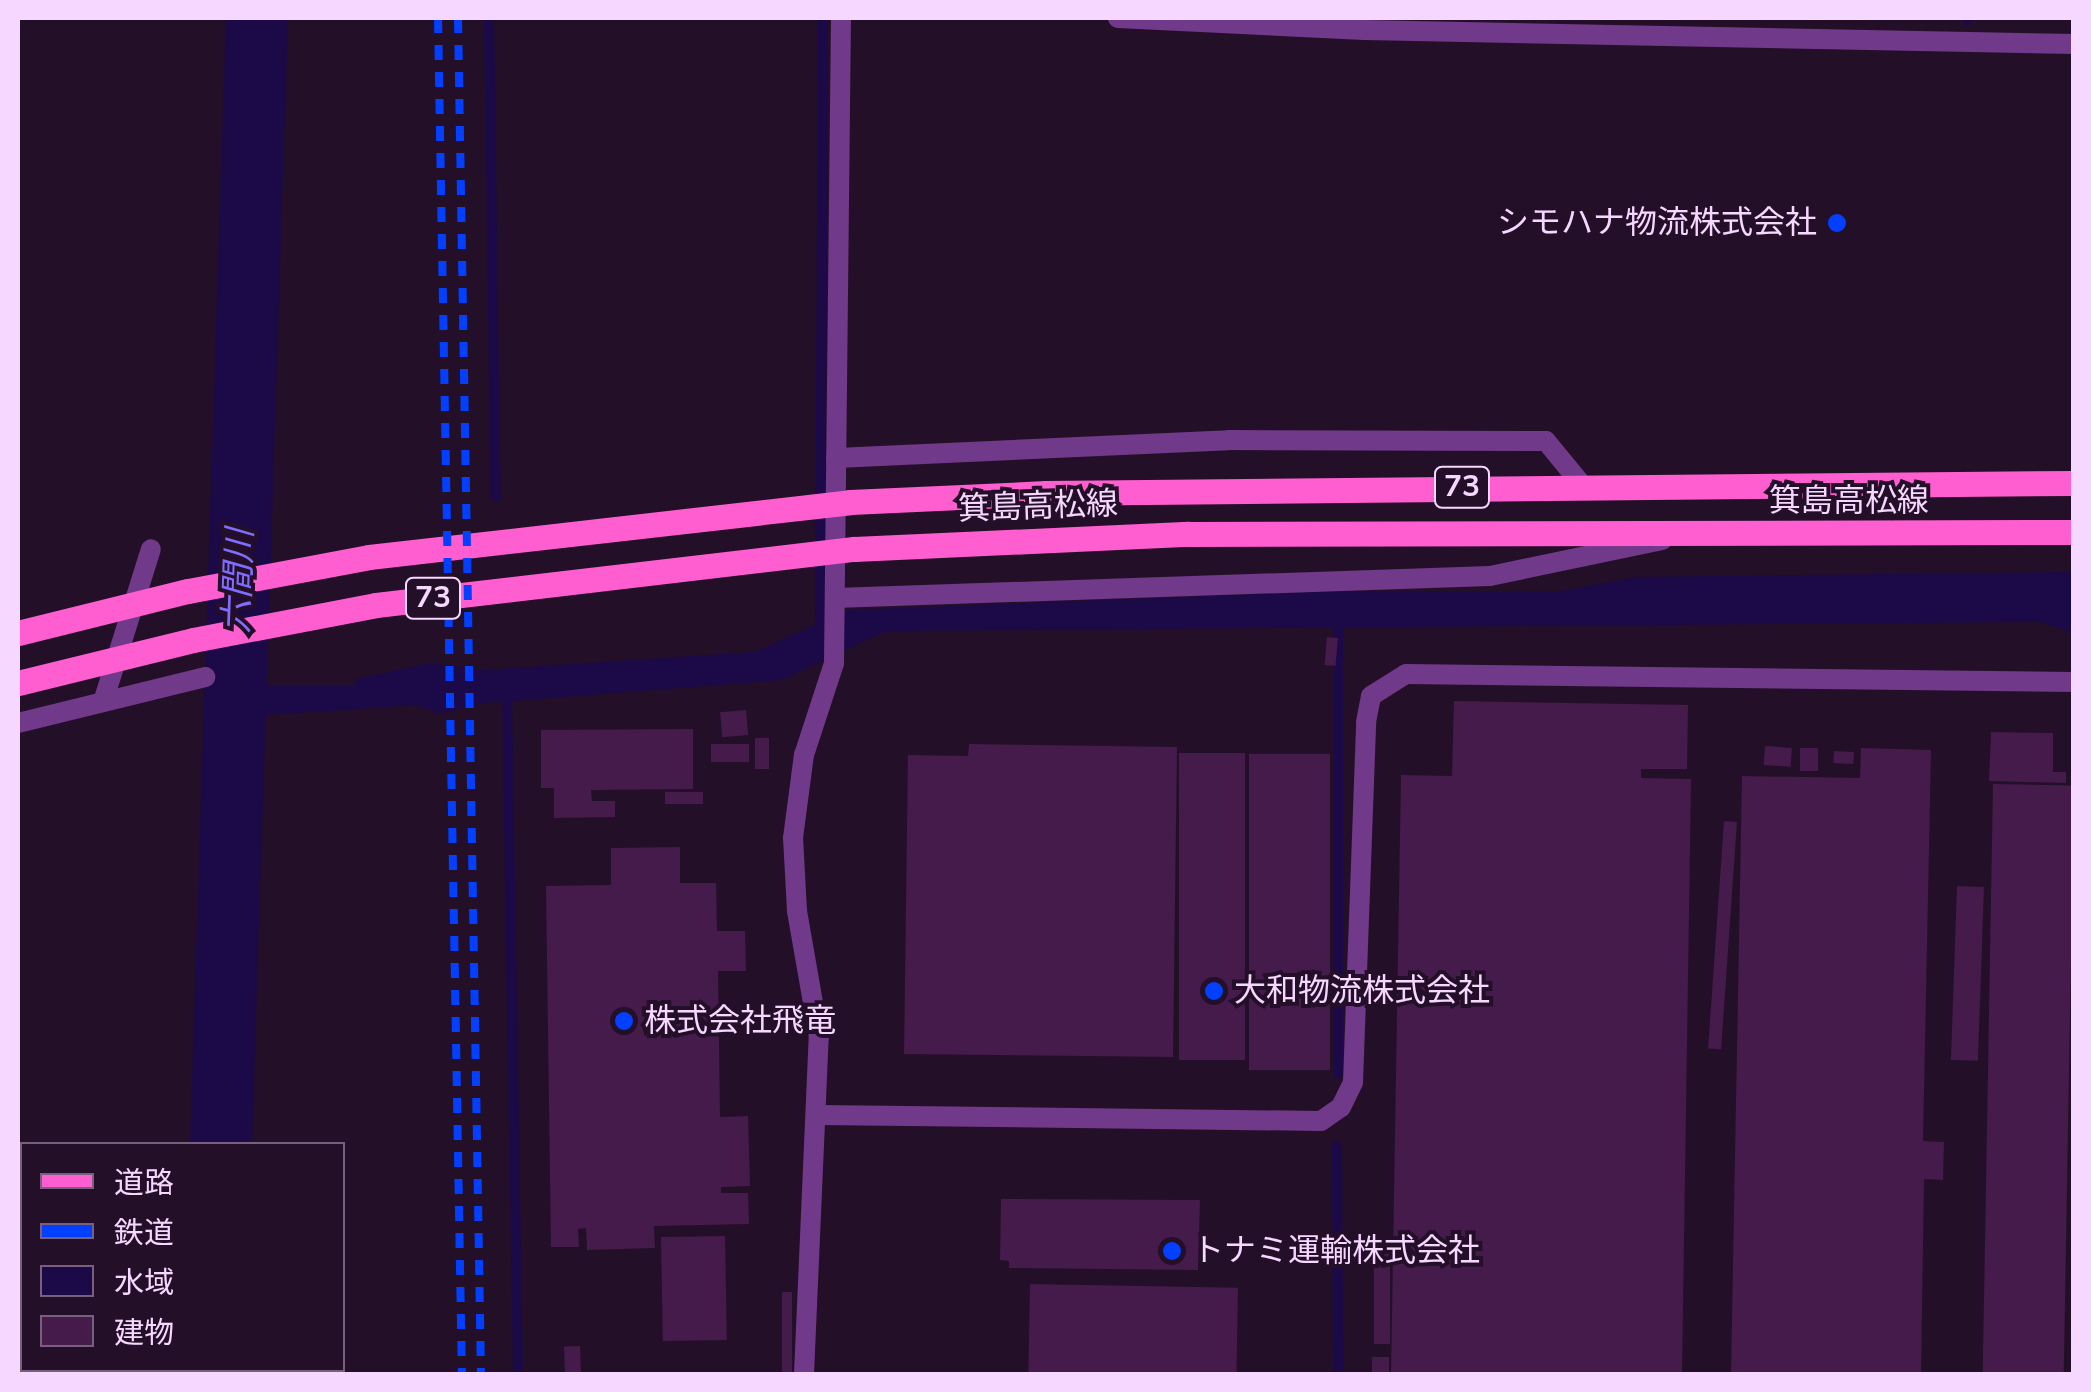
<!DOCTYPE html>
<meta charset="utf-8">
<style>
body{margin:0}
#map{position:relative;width:2091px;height:1392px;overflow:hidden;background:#240f28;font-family:"Nunito Sans","Noto Sans JP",sans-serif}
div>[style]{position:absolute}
.water>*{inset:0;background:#1c0948}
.stream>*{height:10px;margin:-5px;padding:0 5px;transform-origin:5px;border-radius:5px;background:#1c0948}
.river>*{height:62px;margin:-31px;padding:0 31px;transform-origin:31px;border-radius:31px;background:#1c0948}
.building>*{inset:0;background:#441b4a;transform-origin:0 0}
.minor>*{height:20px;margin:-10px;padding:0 10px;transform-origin:10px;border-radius:10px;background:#713989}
.primary>*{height:25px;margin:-12.5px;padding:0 12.5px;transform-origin:12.5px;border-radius:12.5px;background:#ff5ed0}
.rail>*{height:8px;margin-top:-4px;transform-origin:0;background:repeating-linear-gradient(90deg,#033fff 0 15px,transparent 0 27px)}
.dots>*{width:28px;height:28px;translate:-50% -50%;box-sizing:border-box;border:5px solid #240f28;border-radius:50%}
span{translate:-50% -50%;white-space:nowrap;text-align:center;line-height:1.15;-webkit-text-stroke:8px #240f28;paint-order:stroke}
.shield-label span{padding:2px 8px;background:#240f28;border:2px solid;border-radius:8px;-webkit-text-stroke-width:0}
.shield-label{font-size:30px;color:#f6d7ff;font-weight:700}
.poi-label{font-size:32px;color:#f6d7ff}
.right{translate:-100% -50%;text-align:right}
.left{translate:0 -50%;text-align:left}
.street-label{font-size:32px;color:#f6d7ff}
.water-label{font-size:35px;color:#7f6dff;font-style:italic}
.frame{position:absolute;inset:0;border:20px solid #f6d7ff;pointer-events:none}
.legend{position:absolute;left:20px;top:1142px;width:325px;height:230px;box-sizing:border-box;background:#240f28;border:2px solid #785f7e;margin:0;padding:12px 18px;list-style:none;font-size:30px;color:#f6d7ff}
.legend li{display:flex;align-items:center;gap:20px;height:50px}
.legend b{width:50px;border:2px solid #785f7e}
</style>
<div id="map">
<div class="water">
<i style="clip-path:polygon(2073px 572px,2073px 633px,2040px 622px,886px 631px,782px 680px,484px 703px,439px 714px,418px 705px,265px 715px,267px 686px,352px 686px,356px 679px,431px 663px,483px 670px,755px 652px,848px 610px,1339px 591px,1562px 591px,1635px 577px)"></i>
</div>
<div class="stream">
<i style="left:489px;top:18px;width:479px;rotate:89.2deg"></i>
<i style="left:1968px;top:20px;width:2px;rotate:-90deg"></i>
<i style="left:820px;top:637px;width:619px;rotate:-89.72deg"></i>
<i style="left:507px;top:691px;width:683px;rotate:89.08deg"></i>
<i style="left:235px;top:702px;width:44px;rotate:-1.3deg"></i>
<i style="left:1338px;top:1074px;width:454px;rotate:-90deg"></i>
<i style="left:1337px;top:1146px;width:228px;rotate:89.7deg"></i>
</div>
<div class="river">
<i style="left:221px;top:1144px;width:1127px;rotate:-88.17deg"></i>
<i style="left:214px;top:1374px;width:4px;rotate:-90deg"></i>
</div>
<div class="building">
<i style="left:1327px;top:637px;width:11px;height:28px;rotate:5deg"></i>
<i style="clip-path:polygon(1454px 701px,1688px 705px,1687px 769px,1641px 769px,1641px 778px,1691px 779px,1682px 1374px,1391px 1374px,1401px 775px,1452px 776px)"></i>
<i style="left:746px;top:710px;width:25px;height:26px;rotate:85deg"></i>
<i style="clip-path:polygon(693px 729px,693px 789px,591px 790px,592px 801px,615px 801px,615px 817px,554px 818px,554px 788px,541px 788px,541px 730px)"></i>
<i style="clip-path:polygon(1991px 732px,2053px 733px,2053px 772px,2066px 772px,2066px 783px,1989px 781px)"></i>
<i style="left:755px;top:738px;width:14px;height:31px"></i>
<i style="left:711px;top:744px;width:38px;height:18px"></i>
<i style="clip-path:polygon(969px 744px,1177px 747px,1173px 1057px,904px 1054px,908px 755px,968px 756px)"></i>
<i style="left:1765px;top:746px;width:27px;height:19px;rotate:4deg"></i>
<i style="left:1818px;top:748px;width:23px;height:18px;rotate:90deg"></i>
<i style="clip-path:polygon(1861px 748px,1931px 750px,1923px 1141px,1944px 1142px,1943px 1180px,1924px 1179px,1921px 1374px,1731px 1374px,1742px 776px,1860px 778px)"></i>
<i style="left:1834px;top:751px;width:20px;height:12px;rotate:3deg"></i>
<i style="left:1179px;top:753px;width:66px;height:307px"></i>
<i style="left:1249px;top:754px;width:81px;height:316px"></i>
<i style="left:1993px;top:784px;width:81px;height:590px;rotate:1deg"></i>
<i style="left:703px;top:792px;width:12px;height:38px;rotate:90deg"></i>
<i style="left:1724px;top:821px;width:13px;height:228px;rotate:4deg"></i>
<i style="clip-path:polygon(680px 847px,680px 883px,716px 883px,717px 931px,745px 931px,746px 971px,718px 971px,720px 1117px,748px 1116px,750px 1186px,721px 1187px,721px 1193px,748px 1193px,749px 1224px,654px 1226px,655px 1248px,587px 1250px,586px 1228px,578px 1229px,579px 1247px,551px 1247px,546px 886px,611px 885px,611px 848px)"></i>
<i style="left:1957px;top:886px;width:27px;height:174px;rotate:2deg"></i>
<i style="clip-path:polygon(1001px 1199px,1200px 1200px,1198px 1270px,1009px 1268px,1009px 1261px,1000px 1260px)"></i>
<i style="left:725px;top:1236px;width:104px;height:64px;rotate:89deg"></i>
<i style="left:1374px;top:1239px;width:16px;height:105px"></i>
<i style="left:1030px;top:1284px;width:208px;height:90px;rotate:1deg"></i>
<i style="left:782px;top:1292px;width:10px;height:82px"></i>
<i style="left:580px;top:1346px;width:28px;height:16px;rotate:88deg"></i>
<i style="left:1372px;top:1357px;width:17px;height:17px"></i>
</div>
<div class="minor">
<i style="left:1118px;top:18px;width:246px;rotate:2.8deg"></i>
<i style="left:1364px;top:30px;width:710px;rotate:1.13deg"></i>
<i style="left:836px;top:458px;width:393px;rotate:-2.6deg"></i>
<i style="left:1229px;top:440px;width:317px;rotate:0.2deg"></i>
<i style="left:1546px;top:441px;width:58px;rotate:50.6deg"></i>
<i style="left:835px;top:598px;width:655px;rotate:-1.92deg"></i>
<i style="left:1490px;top:576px;width:176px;rotate:-11.8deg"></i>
<i style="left:103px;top:702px;width:160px;rotate:-72.6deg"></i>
<i style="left:18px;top:723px;width:193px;rotate:-13.8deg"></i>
<i style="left:818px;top:1115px;width:503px;rotate:0.68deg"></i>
<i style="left:1321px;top:1121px;width:24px;rotate:-35deg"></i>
<i style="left:1341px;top:1107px;width:28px;rotate:-64deg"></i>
<i style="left:1353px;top:1082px;width:360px;rotate:-87.9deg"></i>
<i style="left:1366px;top:722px;width:26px;rotate:-79deg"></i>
<i style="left:1371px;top:696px;width:41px;rotate:-32.2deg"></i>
<i style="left:1406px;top:674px;width:668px;rotate:0.69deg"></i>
<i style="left:804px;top:1374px;width:337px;rotate:-87.5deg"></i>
<i style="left:819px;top:1037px;width:128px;rotate:-99.9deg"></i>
<i style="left:797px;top:911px;width:73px;rotate:-93.1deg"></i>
<i style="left:793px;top:838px;width:84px;rotate:-82.5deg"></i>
<i style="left:804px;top:755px;width:97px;rotate:-71.9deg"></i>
<i style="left:834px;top:663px;width:645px;rotate:-89.38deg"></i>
</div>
<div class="primary">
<i style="left:18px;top:633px;width:175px;rotate:-13.9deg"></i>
<i style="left:188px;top:591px;width:184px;rotate:-10.6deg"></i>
<i style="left:369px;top:557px;width:484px;rotate:-6.5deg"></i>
<i style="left:850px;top:502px;width:196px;rotate:-2.6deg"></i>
<i style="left:1046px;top:493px;width:1028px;rotate:-0.56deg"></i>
<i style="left:18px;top:683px;width:180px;rotate:-13.8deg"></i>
<i style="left:193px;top:640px;width:186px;rotate:-10.8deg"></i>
<i style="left:376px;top:605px;width:481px;rotate:-6.7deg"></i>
<i style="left:854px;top:549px;width:335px;rotate:-2.6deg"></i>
<i style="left:1189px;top:534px;width:885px;rotate:-0.13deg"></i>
</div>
<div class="rail">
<i style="left:438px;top:18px;width:1356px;rotate:88.99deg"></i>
<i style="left:458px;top:18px;width:1356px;rotate:89.03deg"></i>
</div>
<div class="dots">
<i style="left:1837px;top:223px;background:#033fff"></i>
<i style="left:1214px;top:991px;background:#033fff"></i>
<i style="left:624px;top:1021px;background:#033fff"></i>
<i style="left:1172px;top:1251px;background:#033fff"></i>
</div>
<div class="shield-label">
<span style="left:1462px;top:487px">73</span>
<span style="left:433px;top:598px">73</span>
</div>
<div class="poi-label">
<span class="right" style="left:1817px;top:223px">シモハナ物流株式会社</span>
<span class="left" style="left:1234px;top:991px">大和物流株式会社</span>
<span class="left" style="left:644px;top:1021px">株式会社飛竜</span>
<span class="left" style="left:1192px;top:1251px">トナミ運輸株式会社</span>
</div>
<div class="street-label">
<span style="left:1849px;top:501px">箕島高松線</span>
<span style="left:1038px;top:507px;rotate:-2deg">箕島高松線</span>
</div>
<div class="water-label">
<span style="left:239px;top:581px;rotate:-88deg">六間川</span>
</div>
<div class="frame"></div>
<ul class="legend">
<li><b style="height:12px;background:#ff5ed0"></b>道路</li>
<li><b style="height:12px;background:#033fff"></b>鉄道</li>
<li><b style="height:28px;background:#1c0948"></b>水域</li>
<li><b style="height:28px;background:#441b4a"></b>建物</li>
</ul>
</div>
